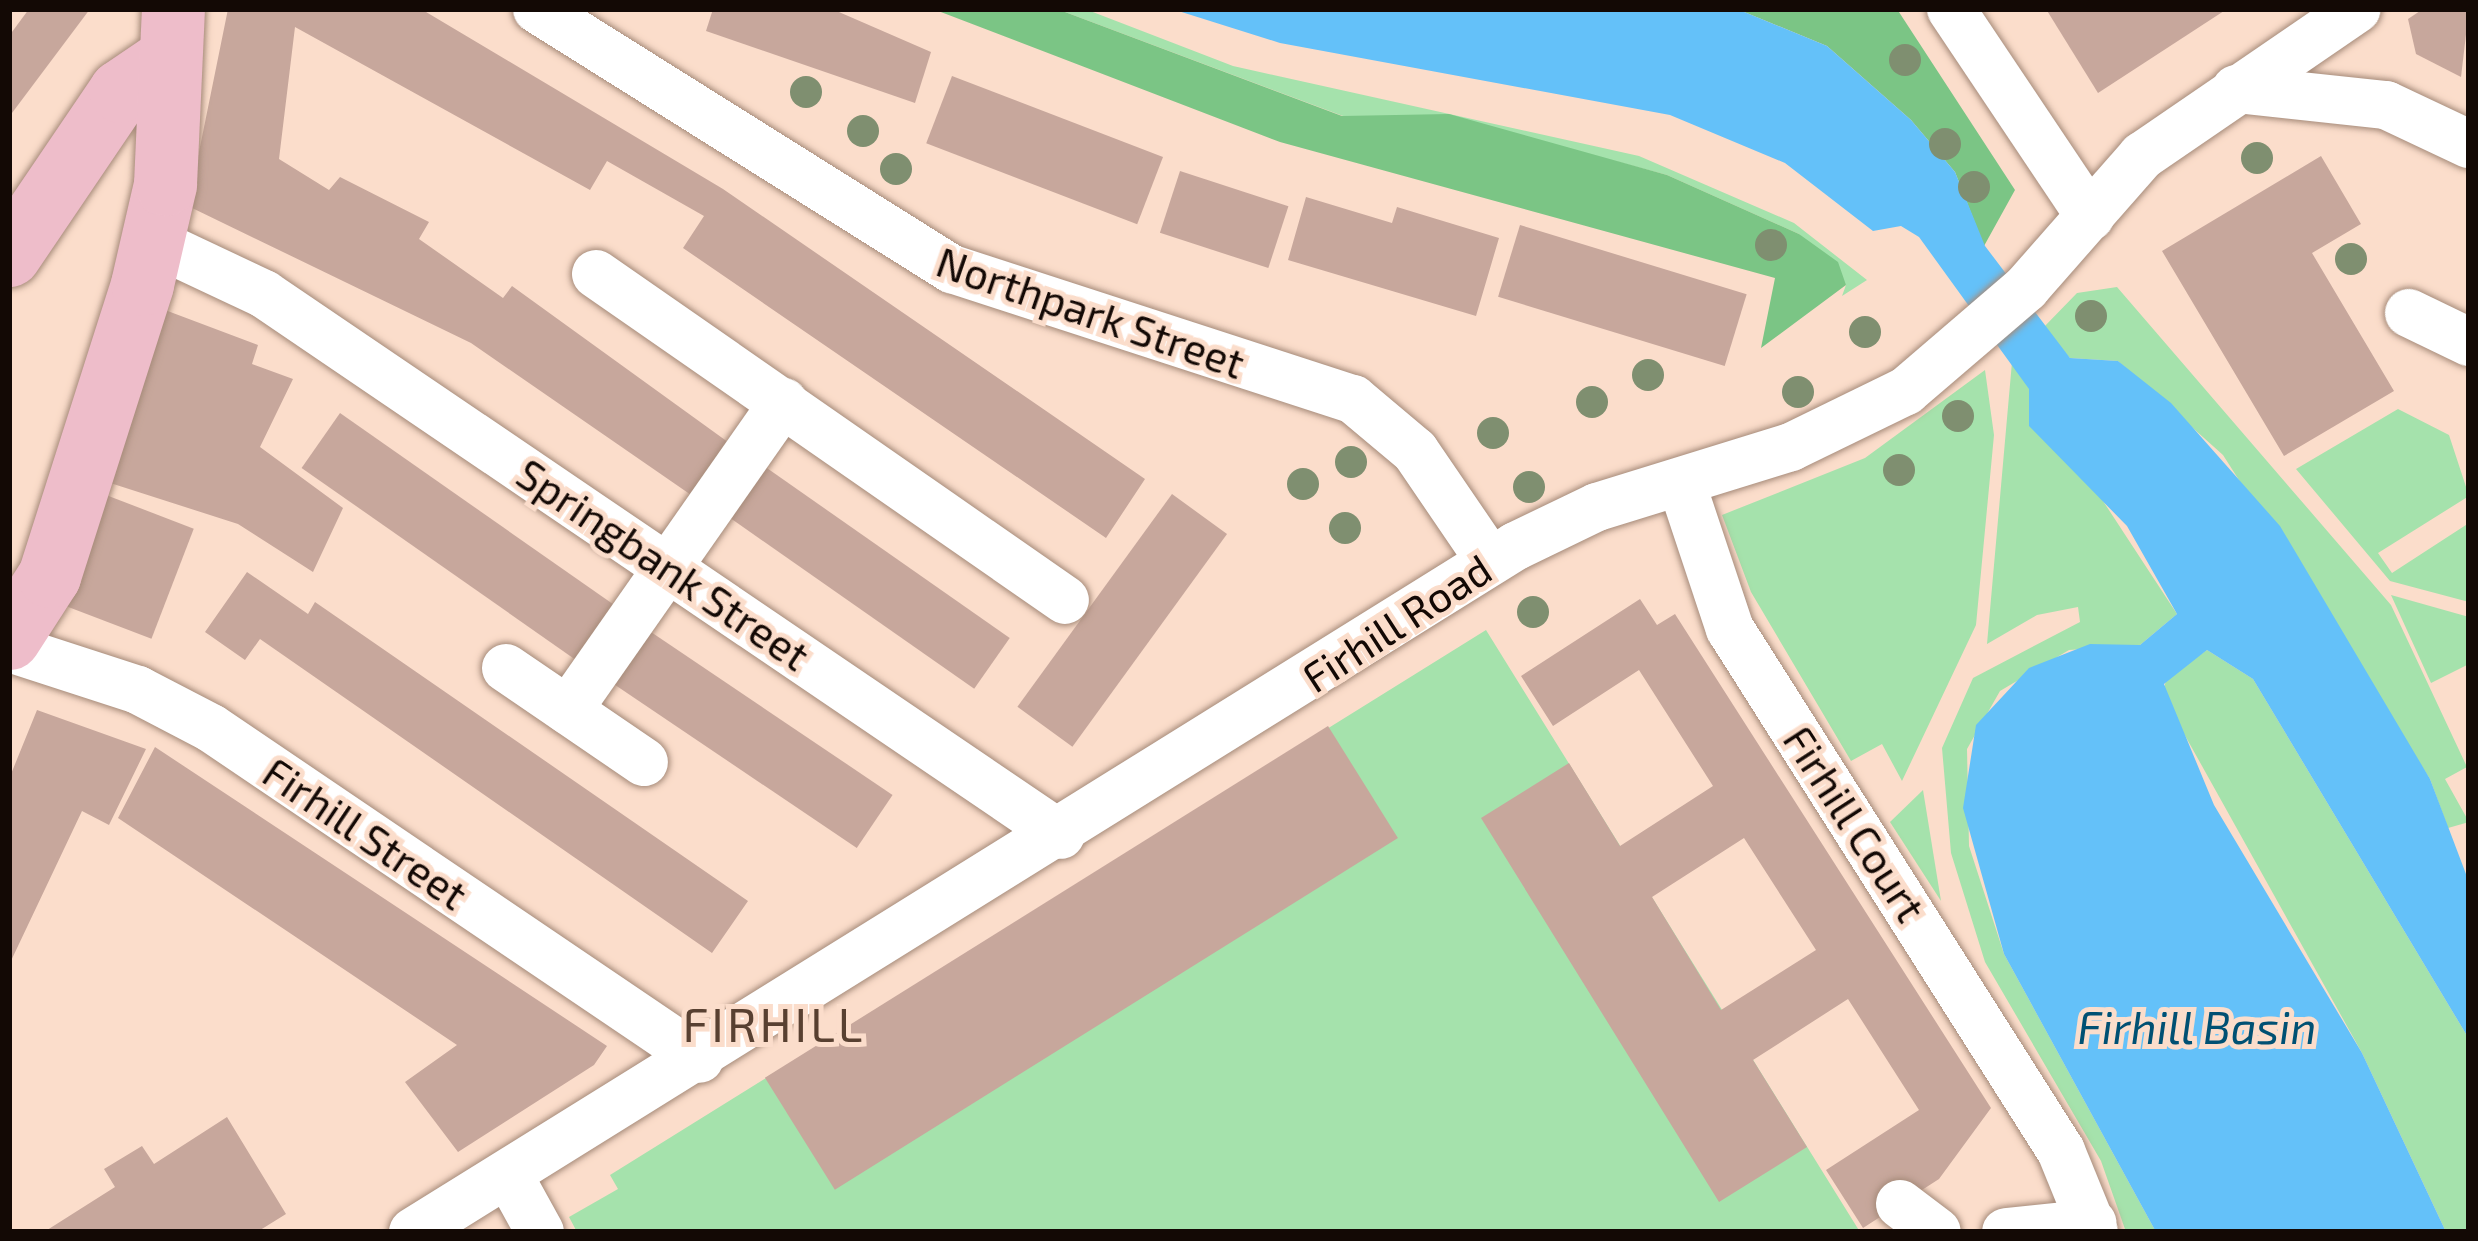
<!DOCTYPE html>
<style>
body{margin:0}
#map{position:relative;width:2478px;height:1241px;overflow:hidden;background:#fbddcb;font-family:"Exo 2",sans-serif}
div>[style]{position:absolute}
.green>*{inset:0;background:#a5e2ac}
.forest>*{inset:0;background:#7bc585}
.water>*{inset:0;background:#64c1f9}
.building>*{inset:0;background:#c7a79c;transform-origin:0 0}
.roads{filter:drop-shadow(0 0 3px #a68b7a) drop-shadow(0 0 3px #a68b7a)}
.minor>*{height:48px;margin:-24px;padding:0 24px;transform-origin:24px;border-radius:24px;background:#fff}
.major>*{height:63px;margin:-31.5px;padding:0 31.5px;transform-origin:31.5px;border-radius:31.5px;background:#eebdca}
.trees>*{width:32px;height:32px;margin:-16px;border-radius:50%;background:#7f8f70}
span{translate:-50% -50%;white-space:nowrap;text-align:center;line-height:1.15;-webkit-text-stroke:10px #fbddcb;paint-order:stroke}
.street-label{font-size:42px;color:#130905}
.water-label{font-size:45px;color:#005073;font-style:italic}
.quarter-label{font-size:48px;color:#584031;letter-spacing:3px}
.frame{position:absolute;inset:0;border:12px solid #130905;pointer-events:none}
</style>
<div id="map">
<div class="green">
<i style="clip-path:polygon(1057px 9px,1085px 9px,1233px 66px,1639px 156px,1794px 223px,1867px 280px,1842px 296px,1846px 285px,1799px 234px,1667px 175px,1488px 127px,1343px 116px)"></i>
<i style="clip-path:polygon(2117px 287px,2391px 605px,2467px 767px,2445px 779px,2469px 822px,2448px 828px,2430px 779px,2223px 455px,2118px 361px,2070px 358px,2043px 328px,2077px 293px)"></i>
<i style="clip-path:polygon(2012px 362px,2177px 614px,2140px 645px,2069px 650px,2000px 691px,1967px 749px,1969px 846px,2004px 954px,2156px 1232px,2126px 1232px,2101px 1161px,1985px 962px,1951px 853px,1942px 748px,1973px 678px,2080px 622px,2078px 607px,2037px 615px,1987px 644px)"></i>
<i style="clip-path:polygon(1985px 370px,1994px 435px,1976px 625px,1902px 781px,1882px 744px,1851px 761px,1751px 592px,1722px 515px,1865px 458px)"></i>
<i style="clip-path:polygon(2398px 409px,2449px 435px,2469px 496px,2378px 553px,2392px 573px,2469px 523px,2469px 602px,2390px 581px,2296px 469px)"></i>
<i style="clip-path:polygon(2391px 595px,2469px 617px,2469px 664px,2431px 683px)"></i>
<i style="clip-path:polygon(1486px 630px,1860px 1232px,577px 1232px,569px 1217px,618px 1189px,610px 1175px)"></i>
<i style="clip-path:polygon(2207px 650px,2253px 679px,2469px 1039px,2469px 1232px,2446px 1232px,2362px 1053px,2163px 696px,2166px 679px)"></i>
<i style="clip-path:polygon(1923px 790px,1941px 901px,1890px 822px)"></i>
</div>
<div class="forest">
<i style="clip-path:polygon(933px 9px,1057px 9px,1342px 116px,1449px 114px,1667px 175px,1799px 234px,1838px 262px,1846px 285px,1761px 348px,1775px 278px,1280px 142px)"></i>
<i style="clip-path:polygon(1737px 9px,1897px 9px,2015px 190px,1984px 246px,1955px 172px,1911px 120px,1827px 46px)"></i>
</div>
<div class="water">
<i style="clip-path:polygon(1172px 9px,1737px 9px,1827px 46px,1911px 120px,1955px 172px,1985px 246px,2070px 358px,2118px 361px,2171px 403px,2280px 526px,2430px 779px,2469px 882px,2469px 1039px,2253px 679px,2207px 650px,2164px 684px,2214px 805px,2362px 1053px,2446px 1232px,2156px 1232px,2004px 954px,1963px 808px,1976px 725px,2029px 668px,2090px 644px,2140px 645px,2177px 614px,2127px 526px,2029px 426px,2029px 389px,1919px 237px,1901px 226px,1873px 231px,1785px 163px,1670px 115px,1280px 43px)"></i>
</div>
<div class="building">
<i style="clip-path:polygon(29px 9px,90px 9px,9px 117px,9px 36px)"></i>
<i style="clip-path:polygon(228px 9px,421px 9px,723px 189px,1145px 479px,1106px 538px,683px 248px,704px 216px,607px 161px,590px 190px,295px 27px,279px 159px,329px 190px,340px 177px,429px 222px,419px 239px,503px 298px,512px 286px,732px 445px,694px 497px,471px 343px,188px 206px)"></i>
<i style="clip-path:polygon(713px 9px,832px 9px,931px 52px,915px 103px,706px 31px)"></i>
<i style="clip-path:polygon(2046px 9px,2227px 9px,2098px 93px)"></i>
<i style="clip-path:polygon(2423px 9px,2469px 9px,2461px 77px,2416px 54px,2408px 19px)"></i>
<i style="left:952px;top:76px;width:226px;height:72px;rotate:21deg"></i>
<i style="clip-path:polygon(2321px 156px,2361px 224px,2312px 253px,2394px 391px,2284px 456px,2162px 251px)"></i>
<i style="left:1180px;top:171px;width:114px;height:65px;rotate:18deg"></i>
<i style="clip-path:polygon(1306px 197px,1392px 223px,1397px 207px,1499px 238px,1476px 316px,1288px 260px)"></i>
<i style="left:1520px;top:225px;width:237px;height:75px;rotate:17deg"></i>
<i style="clip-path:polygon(165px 310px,258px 345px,252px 364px,293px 379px,260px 447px,343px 508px,313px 572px,238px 524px,104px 481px)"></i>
<i style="left:340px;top:413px;width:337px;height:67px;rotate:35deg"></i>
<i style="left:764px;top:466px;width:300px;height:62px;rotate:35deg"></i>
<i style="left:1172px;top:494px;width:68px;height:263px;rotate:36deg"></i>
<i style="left:106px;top:495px;width:94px;height:118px;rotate:21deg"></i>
<i style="clip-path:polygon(247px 572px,308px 614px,315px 602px,748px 901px,712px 953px,260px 639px,245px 660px,205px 632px)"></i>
<i style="clip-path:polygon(evenodd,1640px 599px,1657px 625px,1675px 614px,1991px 1108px,1939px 1179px,1863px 1228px,1826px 1170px,1919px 1110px,1848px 999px,1753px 1060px,1807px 1147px,1719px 1202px,1481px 818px,1569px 763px,1620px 846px,1713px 786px,1639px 670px,1553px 726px,1521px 676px,1640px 599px,1744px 838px,1816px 950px,1721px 1010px,1652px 897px,1744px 838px)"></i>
<i style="left:648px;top:630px;width:295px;height:64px;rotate:34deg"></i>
<i style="clip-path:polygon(37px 710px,146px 749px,109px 825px,82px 811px,9px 965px,9px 779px)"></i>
<i style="left:1328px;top:726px;width:132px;height:664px;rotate:58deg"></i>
<i style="clip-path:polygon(155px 747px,607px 1046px,594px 1065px,458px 1152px,405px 1082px,457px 1045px,118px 818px)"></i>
<i style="clip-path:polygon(227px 1117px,286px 1214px,257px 1232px,44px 1232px,115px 1187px,104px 1169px,142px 1146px,154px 1164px)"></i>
</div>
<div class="roads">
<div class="minor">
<i style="left:537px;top:9px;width:490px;rotate:32.1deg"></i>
<i style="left:952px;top:269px;width:422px;rotate:18deg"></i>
<i style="left:1353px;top:399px;width:81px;rotate:40deg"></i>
<i style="left:1415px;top:451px;width:133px;rotate:55.7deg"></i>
<i style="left:1951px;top:9px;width:250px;rotate:56.2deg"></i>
<i style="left:2236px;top:89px;width:151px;rotate:6.1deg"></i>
<i style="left:2386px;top:105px;width:92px;rotate:25.2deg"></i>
<i style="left:177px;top:253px;width:96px;rotate:25.2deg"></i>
<i style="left:264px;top:294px;width:963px;rotate:34.17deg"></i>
<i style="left:596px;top:274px;width:571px;rotate:34.8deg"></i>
<i style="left:2409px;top:313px;width:67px;rotate:25.8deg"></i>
<i style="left:1681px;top:482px;width:155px;rotate:71.6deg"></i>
<i style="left:1730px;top:629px;width:618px;rotate:57.62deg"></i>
<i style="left:2061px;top:1151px;width:87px;rotate:67.8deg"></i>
<i style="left:9px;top:648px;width:136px;rotate:18deg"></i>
<i style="left:138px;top:690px;width:82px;rotate:27.5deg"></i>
<i style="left:211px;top:728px;width:590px;rotate:34.09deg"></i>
<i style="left:506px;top:668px;width:167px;rotate:34.3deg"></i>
<i style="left:568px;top:710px;width:376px;rotate:-55deg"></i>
<i style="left:508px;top:1174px;width:66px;rotate:61.1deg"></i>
<i style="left:1900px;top:1204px;width:46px;rotate:37.1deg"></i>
<i style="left:413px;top:1232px;width:1299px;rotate:-31.88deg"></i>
<i style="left:1516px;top:546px;width:90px;rotate:-25.7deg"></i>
<i style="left:1597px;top:507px;width:203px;rotate:-17.2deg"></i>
<i style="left:1791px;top:447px;width:128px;rotate:-26deg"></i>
<i style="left:1906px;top:391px;width:158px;rotate:-40.6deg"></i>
<i style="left:2026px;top:288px;width:176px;rotate:-48.7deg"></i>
<i style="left:2142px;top:156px;width:260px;rotate:-34.4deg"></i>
<i style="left:2006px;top:1232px;width:87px;rotate:-5.9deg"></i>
</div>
<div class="major">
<i style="left:9px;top:255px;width:198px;rotate:-55.9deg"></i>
<i style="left:120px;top:91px;width:52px;rotate:-34deg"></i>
<i style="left:9px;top:638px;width:74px;rotate:-57.2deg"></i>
<i style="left:49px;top:576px;width:306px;rotate:-72.3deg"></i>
<i style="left:142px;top:284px;width:103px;rotate:-77deg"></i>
<i style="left:165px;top:184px;width:175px;rotate:-87.4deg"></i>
</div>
</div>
<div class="trees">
<i style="left:1905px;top:60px"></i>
<i style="left:806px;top:92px"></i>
<i style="left:863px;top:131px"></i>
<i style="left:1945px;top:144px"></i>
<i style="left:2257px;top:158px"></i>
<i style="left:896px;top:169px"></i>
<i style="left:1974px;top:187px"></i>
<i style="left:1771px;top:245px"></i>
<i style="left:2351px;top:259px"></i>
<i style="left:2091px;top:316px"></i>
<i style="left:1865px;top:332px"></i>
<i style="left:1648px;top:375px"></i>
<i style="left:1798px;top:392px"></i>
<i style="left:1592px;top:402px"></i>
<i style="left:1958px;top:416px"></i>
<i style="left:1493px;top:433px"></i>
<i style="left:1351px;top:462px"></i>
<i style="left:1899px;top:470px"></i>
<i style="left:1303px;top:484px"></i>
<i style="left:1529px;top:487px"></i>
<i style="left:1345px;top:528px"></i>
<i style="left:1533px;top:612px"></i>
</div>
<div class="street-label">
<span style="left:1091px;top:311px;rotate:19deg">Northpark Street</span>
<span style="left:664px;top:563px;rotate:34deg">Springbank Street</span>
<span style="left:1396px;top:622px;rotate:-33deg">Firhill Road</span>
<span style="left:1856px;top:823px;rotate:57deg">Firhill Court</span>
<span style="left:366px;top:832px;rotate:34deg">Firhill Street</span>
</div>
<div class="water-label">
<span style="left:2197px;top:1027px">Firhill Basin</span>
</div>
<div class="quarter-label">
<span style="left:774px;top:1024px">FIRHILL</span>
</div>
<div class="frame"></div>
</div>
